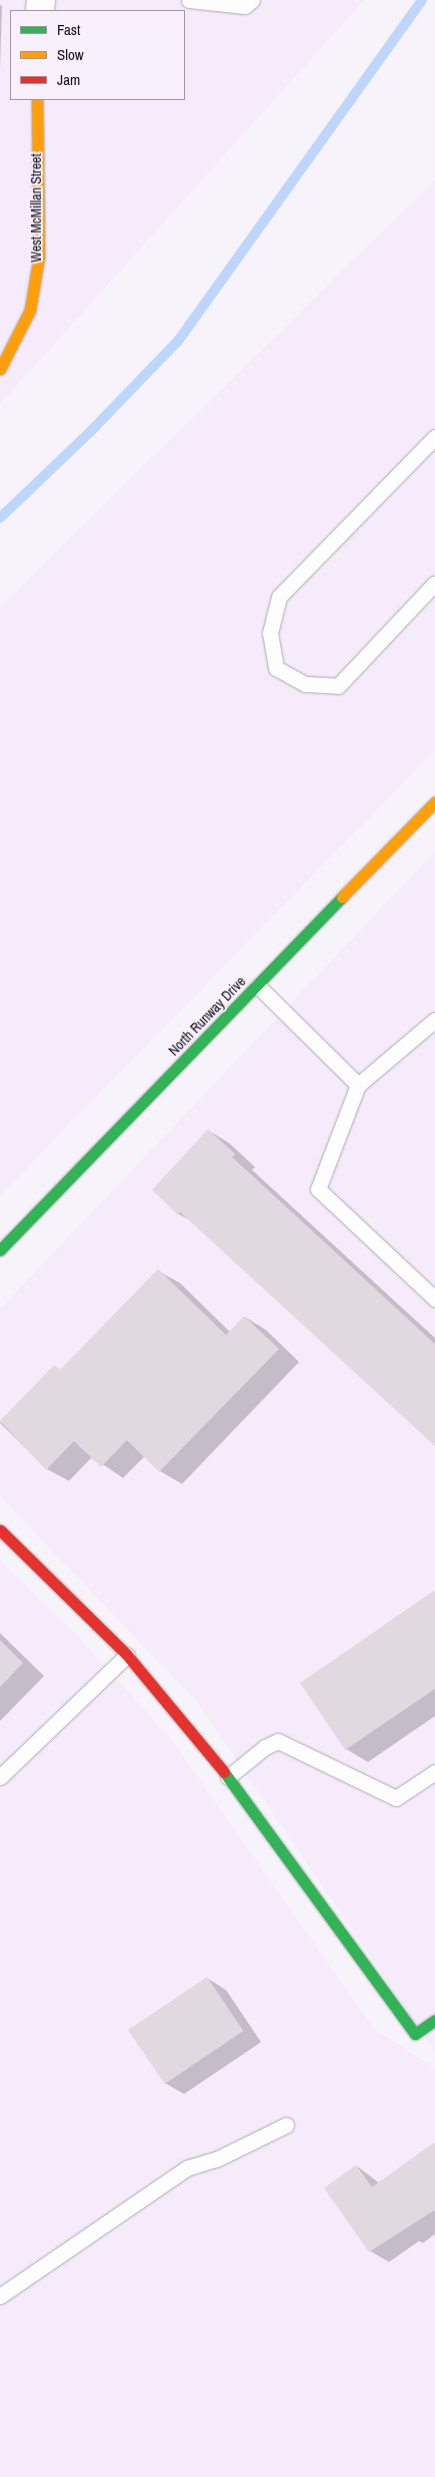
<!DOCTYPE html>
<style>
body{margin:0}
#map{position:relative;width:435px;height:2477px;overflow:hidden;background:#f7f3fa;font-family:"Archivo Narrow",sans-serif}
div>[style]{position:absolute}
.built>*{inset:0;background:#f5ebfb}
.shadow>*{inset:0;background:#0003}
.stream>*{height:10px;margin:-5px;padding:0 5px;transform-origin:5px;border-radius:5px;background:#bed6fb}
.building>*{inset:0;background:#e0dae0;transform-origin:0 0}
.roads{filter:drop-shadow(0 0 1px #ada9b0) drop-shadow(0 0 1px #ada9b0)}
.lane>*{height:15px;margin:-7.5px;padding:0 7.5px;transform-origin:7.5px;border-radius:7.5px;background:#fefdfe}
.street>*{height:28px;margin:-14px;padding:0 14px;transform-origin:14px;border-radius:14px;background:#fefdfe}
.fast>*{height:11px;margin:-5.5px;padding:0 5.5px;transform-origin:5.5px;border-radius:5.5px;background:#30b455}
.slow>*{height:11px;margin:-5.5px;padding:0 5.5px;transform-origin:5.5px;border-radius:5.5px;background:#ff9f0a}
.jam>*{height:11px;margin:-5.5px;padding:0 5.5px;transform-origin:5.5px;border-radius:5.5px;background:#e5322d}
span{translate:-50% -50%;white-space:nowrap;text-align:center;line-height:1.15;-webkit-text-stroke:4px #f8f0fd;paint-order:stroke}
.street-label{font-size:14px;color:#161219}
.legend{position:absolute;left:10px;top:10px;width:175px;height:90px;box-sizing:border-box;background:#f8f0fd;border:1px solid #9e97a2;margin:0;padding:6px 9px;list-style:none;font-size:15px;color:#161219}
.legend li{display:flex;align-items:center;gap:10px;height:25px}
.legend b{width:25px;border:1px solid #9e97a2}
</style>
<div id="map">
<div class="built">
<i style="clip-path:polygon(evenodd,0 0,364px 0,0 404px,0 0,11px 11px,184px 11px,184px 99px,11px 99px,11px 11px)"></i>
<i style="clip-path:polygon(435px 180px,435px 750px,0 1195px,0 607px)"></i>
<i style="clip-path:polygon(435px 852px,435px 2051px,197px 1702px,0 1496px,0 1309px)"></i>
<i style="clip-path:polygon(0 1561px,77px 1635px,171px 1739px,373px 2028px,435px 2069px,435px 2477px,0 2477px)"></i>
</div>
<div class="shadow">
<i style="clip-path:polygon(0 5px,2px 6px,0 68px)"></i>
<i style="clip-path:polygon(208px 1130px,229px 1143px,255px 1167px,252px 1170px,435px 1338px,435px 1444px,192px 1221px,178px 1214px)"></i>
<i style="clip-path:polygon(158px 1271px,180px 1283px,230px 1332px,245px 1317px,266px 1330px,299px 1362px,182px 1484px,160px 1471px,145px 1456px,123px 1478px,92px 1457px,69px 1481px,47px 1469px,0 1423px,54px 1366px,61px 1370px)"></i>
<i style="clip-path:polygon(435px 1591px,435px 1716px,368px 1762px,346px 1749px,302px 1683px)"></i>
<i style="clip-path:polygon(0 1633px,44px 1676px,0 1721px)"></i>
<i style="clip-path:polygon(207px 1978px,226px 1990px,261px 2042px,184px 2094px,165px 2083px)"></i>
<i style="clip-path:polygon(435px 2144px,435px 2234px,423px 2243px,419px 2241px,389px 2262px,370px 2251px,357px 2166px,379px 2183px)"></i>
</div>
<div class="stream">
<i style="left:0;top:518px;width:126px;rotate:-43.7deg"></i>
<i style="left:91px;top:431px;width:125px;rotate:-46deg"></i>
<i style="left:178px;top:341px;width:419px;rotate:-54.4deg"></i>
</div>
<div class="building">
<i style="clip-path:polygon(208px 1129px,235px 1154px,232px 1157px,435px 1344px,435px 1446px,180px 1212px,178px 1215px,152px 1190px)"></i>
<i style="clip-path:polygon(158px 1269px,226px 1335px,244px 1316px,279px 1349px,159px 1472px,127px 1440px,101px 1467px,74px 1441px,46px 1470px,0 1421px,54px 1365px,60px 1370px)"></i>
<i style="clip-path:polygon(435px 1590px,435px 1689px,345px 1750px,300px 1683px)"></i>
<i style="clip-path:polygon(0 1640px,23px 1663px,0 1687px)"></i>
<i style="left:207px;top:1977px;width:65px;height:95px;rotate:56deg"></i>
<i style="clip-path:polygon(435px 2142px,435px 2210px,369px 2252px,324px 2188px,356px 2165px,372px 2187px)"></i>
</div>
<div class="roads">
<div class="lane">
<i style="left:189px;top:0;width:56px;rotate:6.1deg"></i>
<i style="left:245px;top:6px;width:9px;rotate:-41deg"></i>
<i style="left:435px;top:437px;width:223px;rotate:134.3deg"></i>
<i style="left:279px;top:597px;width:37px;rotate:104deg"></i>
<i style="left:270px;top:633px;width:36px;rotate:80deg"></i>
<i style="left:276px;top:668px;width:33px;rotate:29deg"></i>
<i style="left:305px;top:684px;width:33px;rotate:3deg"></i>
<i style="left:338px;top:686px;width:141px;rotate:-46.7deg"></i>
<i style="left:258px;top:986px;width:141px;rotate:44.7deg"></i>
<i style="left:358px;top:1085px;width:111px;rotate:111deg"></i>
<i style="left:318px;top:1189px;width:161px;rotate:43.2deg"></i>
<i style="left:358px;top:1085px;width:101px;rotate:-40.2deg"></i>
<i style="left:0;top:1777px;width:176px;rotate:-43.8deg"></i>
<i style="left:228px;top:1777px;width:48px;rotate:-39deg"></i>
<i style="left:265px;top:1747px;width:14px;rotate:-25deg"></i>
<i style="left:278px;top:1741px;width:131px;rotate:25.8deg"></i>
<i style="left:396px;top:1798px;width:47px;rotate:-33.7deg"></i>
<i style="left:0;top:2296px;width:227px;rotate:-34.4deg"></i>
<i style="left:187px;top:2168px;width:31px;rotate:-17deg"></i>
<i style="left:217px;top:2159px;width:77px;rotate:-26.2deg"></i>
</div>
<div class="street">
<i style="left:40px;top:11px;width:11px;rotate:-85deg"></i>
</div>
<div class="fast">
<i style="left:0;top:1250px;width:492px;rotate:-45.9deg"></i>
<i style="left:224px;top:1772px;width:324px;rotate:53.9deg"></i>
<i style="left:415px;top:2034px;width:24px;rotate:-35deg"></i>
</div>
<div class="slow">
<i style="left:0;top:369px;width:66px;rotate:-63deg"></i>
<i style="left:30px;top:310px;width:55px;rotate:-80.5deg"></i>
<i style="left:39px;top:256px;width:157px;rotate:-90.7deg"></i>
<i style="left:342px;top:897px;width:133px;rotate:-45.6deg"></i>
</div>
<div class="jam">
<i style="left:0;top:1530px;width:178px;rotate:44.5deg"></i>
<i style="left:127px;top:1655px;width:152px;rotate:50.3deg"></i>
</div>
</div>
<div class="street-label">
<span style="left:36px;top:208px;rotate:-90deg">West McMillan Street</span>
<span style="left:207px;top:1016px;rotate:-46deg">North Runway Drive</span>
</div>
<ul class="legend">
<li><b style="height:6px;background:#30b455"></b>Fast</li>
<li><b style="height:6px;background:#ff9f0a"></b>Slow</li>
<li><b style="height:6px;background:#e5322d"></b>Jam</li>
</ul>
</div>
